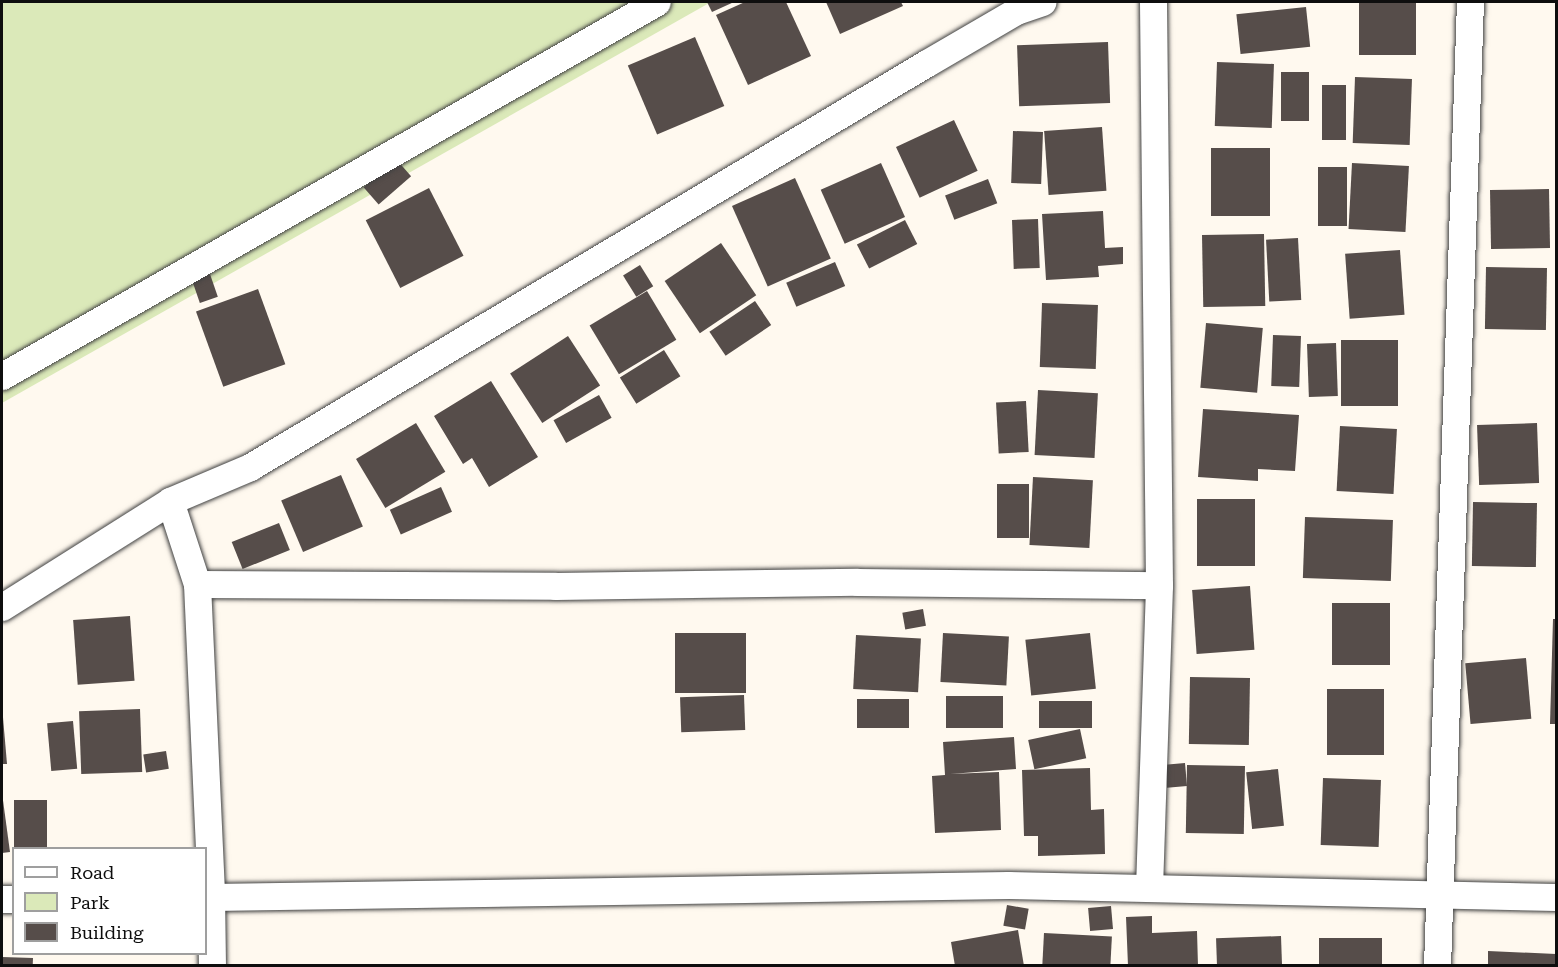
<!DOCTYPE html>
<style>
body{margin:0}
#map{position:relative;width:1558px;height:967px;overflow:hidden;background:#fff9ef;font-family:"Roboto Serif",serif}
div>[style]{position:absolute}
.green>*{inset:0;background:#dbe9b9}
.building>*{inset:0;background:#564d4a;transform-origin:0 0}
.roads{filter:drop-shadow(0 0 2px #414141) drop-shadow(0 0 2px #414141)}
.minor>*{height:27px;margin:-13.5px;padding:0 13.5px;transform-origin:13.5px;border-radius:13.5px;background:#fff}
span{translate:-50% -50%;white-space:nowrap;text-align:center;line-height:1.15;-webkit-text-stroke:6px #fff;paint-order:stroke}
.frame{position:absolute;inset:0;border:3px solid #0e0e0e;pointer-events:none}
.legend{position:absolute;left:12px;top:847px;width:195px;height:108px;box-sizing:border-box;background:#fff;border:2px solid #9f9f9f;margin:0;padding:8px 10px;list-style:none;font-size:18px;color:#0e0e0e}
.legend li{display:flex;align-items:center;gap:12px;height:30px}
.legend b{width:30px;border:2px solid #9f9f9f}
</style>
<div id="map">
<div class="green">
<i style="clip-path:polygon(2px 2px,711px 2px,2px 403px)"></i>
</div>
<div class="building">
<i style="clip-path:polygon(707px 2px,734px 2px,712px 12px)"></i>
<i style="clip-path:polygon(745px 2px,786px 2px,811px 56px,748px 85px,716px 15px)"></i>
<i style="clip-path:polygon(826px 2px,901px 2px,903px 6px,840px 34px)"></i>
<i style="left:1359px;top:2px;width:57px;height:53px"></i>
<i style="left:1306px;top:7px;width:40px;height:70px;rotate:84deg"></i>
<i style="left:695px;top:37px;width:75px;height:73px;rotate:67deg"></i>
<i style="left:1108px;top:42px;width:61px;height:91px;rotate:88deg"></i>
<i style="left:1217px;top:62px;width:57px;height:64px;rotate:2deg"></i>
<i style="left:1281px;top:72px;width:28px;height:49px"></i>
<i style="left:1355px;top:77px;width:57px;height:66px;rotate:2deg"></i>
<i style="left:1322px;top:85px;width:24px;height:55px"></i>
<i style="left:954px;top:120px;width:56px;height:64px;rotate:65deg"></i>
<i style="left:1102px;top:127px;width:64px;height:58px;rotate:86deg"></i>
<i style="left:1013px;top:131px;width:30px;height:52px;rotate:2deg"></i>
<i style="left:1211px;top:148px;width:59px;height:68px"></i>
<i style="left:396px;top:159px;width:23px;height:43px;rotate:49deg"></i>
<i style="left:881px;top:163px;width:59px;height:66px;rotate:66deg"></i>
<i style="left:1352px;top:163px;width:57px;height:66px;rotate:3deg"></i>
<i style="left:1318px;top:167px;width:29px;height:59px"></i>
<i style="left:795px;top:178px;width:88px;height:69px;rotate:66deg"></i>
<i style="left:988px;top:179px;width:26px;height:46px;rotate:69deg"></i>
<i style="left:429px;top:188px;width:76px;height:71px;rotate:63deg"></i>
<i style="left:1549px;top:189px;width:59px;height:59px;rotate:89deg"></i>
<i style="clip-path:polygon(1103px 211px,1105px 248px,1123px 247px,1123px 264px,1098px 266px,1099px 277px,1046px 280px,1042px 214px)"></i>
<i style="left:1038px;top:219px;width:49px;height:26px;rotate:88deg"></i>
<i style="left:905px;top:220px;width:27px;height:54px;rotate:63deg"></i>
<i style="left:1264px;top:234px;width:72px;height:62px;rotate:89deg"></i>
<i style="left:1298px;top:238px;width:62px;height:32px;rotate:87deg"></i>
<i style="left:721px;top:243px;width:63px;height:68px;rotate:56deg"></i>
<i style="left:1400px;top:250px;width:65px;height:55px;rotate:86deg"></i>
<i style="left:835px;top:262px;width:26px;height:53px;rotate:67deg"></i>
<i style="left:640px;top:265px;width:25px;height:20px;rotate:58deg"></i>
<i style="left:1486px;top:267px;width:61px;height:62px;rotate:1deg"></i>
<i style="left:210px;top:274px;width:24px;height:19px;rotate:71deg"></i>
<i style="left:258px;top:289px;width:80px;height:66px;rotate:70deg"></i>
<i style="left:647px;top:291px;width:57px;height:67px;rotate:59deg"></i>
<i style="left:755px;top:301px;width:29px;height:55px;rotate:56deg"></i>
<i style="left:1042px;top:303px;width:56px;height:64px;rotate:2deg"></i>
<i style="left:1206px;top:323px;width:57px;height:65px;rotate:5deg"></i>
<i style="left:1273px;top:335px;width:28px;height:51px;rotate:2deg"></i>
<i style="left:568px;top:336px;width:59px;height:69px;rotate:57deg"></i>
<i style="left:1398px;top:340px;width:66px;height:57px;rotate:90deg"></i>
<i style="left:1336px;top:343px;width:53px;height:29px;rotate:88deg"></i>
<i style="left:664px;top:350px;width:31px;height:52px;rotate:58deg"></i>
<i style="clip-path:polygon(491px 381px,538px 457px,489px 487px,472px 458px,463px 464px,434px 416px)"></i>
<i style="left:1038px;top:390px;width:60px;height:65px;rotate:3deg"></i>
<i style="left:599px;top:395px;width:26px;height:52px;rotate:61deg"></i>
<i style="left:1026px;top:401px;width:51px;height:30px;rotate:87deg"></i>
<i style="clip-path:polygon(1203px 409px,1299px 415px,1295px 471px,1258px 469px,1258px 481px,1198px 477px)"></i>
<i style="left:416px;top:423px;width:57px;height:70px;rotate:59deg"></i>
<i style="left:1537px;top:423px;width:60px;height:60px;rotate:88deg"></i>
<i style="left:1340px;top:426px;width:57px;height:65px;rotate:3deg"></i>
<i style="left:341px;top:475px;width:56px;height:65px;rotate:67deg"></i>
<i style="left:1033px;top:477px;width:60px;height:68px;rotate:3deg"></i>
<i style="left:997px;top:484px;width:32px;height:54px"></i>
<i style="left:441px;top:487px;width:27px;height:56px;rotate:66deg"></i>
<i style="left:1197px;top:499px;width:58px;height:67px"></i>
<i style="left:1473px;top:502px;width:64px;height:64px;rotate:1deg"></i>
<i style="left:1305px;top:517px;width:88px;height:61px;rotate:2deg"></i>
<i style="left:279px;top:523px;width:29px;height:51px;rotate:68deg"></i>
<i style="left:1250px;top:586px;width:64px;height:58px;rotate:86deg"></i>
<i style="left:1332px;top:603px;width:58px;height:62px"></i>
<i style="left:923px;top:609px;width:17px;height:21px;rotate:80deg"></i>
<i style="left:130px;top:616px;width:65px;height:57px;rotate:86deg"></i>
<i style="clip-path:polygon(1553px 619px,1556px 619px,1556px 724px,1550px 724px)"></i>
<i style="left:675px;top:633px;width:71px;height:60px"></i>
<i style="left:943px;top:633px;width:66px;height:49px;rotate:3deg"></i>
<i style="left:1090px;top:633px;width:56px;height:65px;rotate:84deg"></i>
<i style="left:856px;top:635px;width:65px;height:54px;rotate:3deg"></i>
<i style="left:1526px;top:658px;width:61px;height:61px;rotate:85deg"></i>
<i style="left:1190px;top:677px;width:60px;height:67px;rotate:1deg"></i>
<i style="left:1384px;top:689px;width:66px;height:57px;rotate:90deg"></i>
<i style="left:744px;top:695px;width:35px;height:64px;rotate:88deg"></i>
<i style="left:1003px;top:696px;width:32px;height:57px;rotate:90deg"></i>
<i style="left:857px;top:699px;width:52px;height:29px"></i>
<i style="left:1039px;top:701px;width:53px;height:27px"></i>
<i style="clip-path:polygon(2px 706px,7px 764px,2px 764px)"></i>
<i style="left:140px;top:709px;width:63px;height:61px;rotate:88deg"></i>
<i style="left:73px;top:721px;width:48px;height:26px;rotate:85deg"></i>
<i style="left:1080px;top:729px;width:30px;height:53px;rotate:78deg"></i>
<i style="clip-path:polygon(1014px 737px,1016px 769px,950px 774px,999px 772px,1001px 830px,935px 833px,932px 776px,945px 775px,943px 742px)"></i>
<i style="left:166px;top:751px;width:18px;height:23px;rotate:81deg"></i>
<i style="left:1185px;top:763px;width:23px;height:20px;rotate:85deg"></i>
<i style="left:1187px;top:765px;width:58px;height:68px;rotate:1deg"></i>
<i style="clip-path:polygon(1090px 768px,1091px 810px,1104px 809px,1105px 854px,1038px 856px,1038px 836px,1024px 836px,1022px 770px)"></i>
<i style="left:1278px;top:769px;width:57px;height:32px;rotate:84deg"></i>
<i style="left:1323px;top:778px;width:58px;height:67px;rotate:2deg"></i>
<i style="clip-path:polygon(2px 793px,10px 852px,2px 853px)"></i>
<i style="left:14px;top:800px;width:33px;height:48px"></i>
<i style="left:1007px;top:905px;width:22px;height:21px;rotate:10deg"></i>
<i style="left:1111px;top:906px;width:23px;height:23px;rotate:85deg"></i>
<i style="clip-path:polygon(1152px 916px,1152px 933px,1197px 931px,1198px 966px,1128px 966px,1126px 917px)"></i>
<i style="clip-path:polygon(1018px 930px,1024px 966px,955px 966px,951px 942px)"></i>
<i style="left:1044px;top:933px;width:68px;height:33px;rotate:3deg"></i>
<i style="left:1281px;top:936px;width:30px;height:65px;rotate:88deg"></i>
<i style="left:1382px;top:938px;width:28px;height:63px;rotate:90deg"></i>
<i style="clip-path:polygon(1488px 951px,1556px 954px,1556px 966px,1488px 966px)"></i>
<i style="left:2px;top:957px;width:31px;height:9px;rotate:2deg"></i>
</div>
<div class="roads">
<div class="minor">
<i style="left:2px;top:376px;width:754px;rotate:-29.73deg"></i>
<i style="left:170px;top:501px;width:87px;rotate:72deg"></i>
<i style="left:197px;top:584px;width:313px;rotate:87.4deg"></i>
<i style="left:211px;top:897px;width:5px;rotate:180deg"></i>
<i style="left:197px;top:584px;width:358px;rotate:0.3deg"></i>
<i style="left:555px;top:586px;width:302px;rotate:-0.8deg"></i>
<i style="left:857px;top:582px;width:302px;rotate:0.6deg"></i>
<i style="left:2px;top:607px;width:199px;rotate:-32.2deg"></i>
<i style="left:170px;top:501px;width:87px;rotate:-23deg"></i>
<i style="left:250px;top:467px;width:788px;rotate:-30.83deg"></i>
<i style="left:927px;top:63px;width:103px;rotate:-30.3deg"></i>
<i style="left:1016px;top:11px;width:28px;rotate:-19deg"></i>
<i style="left:1149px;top:888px;width:303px;rotate:-88.1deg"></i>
<i style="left:1159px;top:585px;width:583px;rotate:-90.59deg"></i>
<i style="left:2px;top:899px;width:12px"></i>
<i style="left:212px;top:966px;width:69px;rotate:-90.8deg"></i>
<i style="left:211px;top:897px;width:797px;rotate:-0.86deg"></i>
<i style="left:1008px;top:885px;width:548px;rotate:1.25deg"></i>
<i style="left:1437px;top:966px;width:965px;rotate:-88.04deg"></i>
</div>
</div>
<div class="frame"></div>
<ul class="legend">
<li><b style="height:8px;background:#fff"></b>Road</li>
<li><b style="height:16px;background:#dbe9b9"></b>Park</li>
<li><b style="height:16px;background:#564d4a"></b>Building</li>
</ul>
</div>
